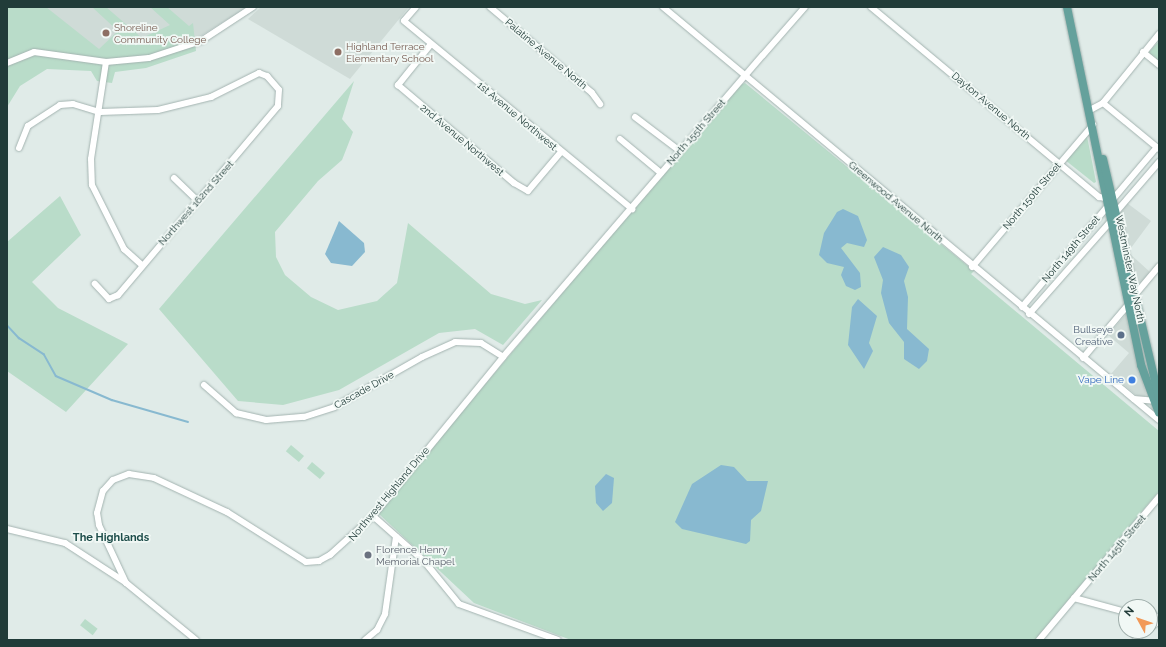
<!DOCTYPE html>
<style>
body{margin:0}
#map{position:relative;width:1166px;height:647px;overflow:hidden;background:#e0ebe8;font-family:Raleway,sans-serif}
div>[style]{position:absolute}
.built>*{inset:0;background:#cfdbd7}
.green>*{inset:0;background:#b9dcc9;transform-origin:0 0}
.water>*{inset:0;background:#88b9d0}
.stream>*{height:1.5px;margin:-0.75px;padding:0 0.75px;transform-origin:0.75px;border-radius:0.75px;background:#88b9d0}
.roads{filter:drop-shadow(0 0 1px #a3b3b0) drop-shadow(0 0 1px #a3b3b0)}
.minor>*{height:6px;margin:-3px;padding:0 3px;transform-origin:3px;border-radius:3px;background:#fff}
.major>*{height:8px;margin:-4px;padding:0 4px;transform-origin:4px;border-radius:4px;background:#65a19c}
.dots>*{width:11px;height:11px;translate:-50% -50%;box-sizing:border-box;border:2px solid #f1f8f5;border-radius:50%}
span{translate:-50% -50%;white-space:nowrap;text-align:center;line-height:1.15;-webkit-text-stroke:3.5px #f1f8f5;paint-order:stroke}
.education-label{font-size:10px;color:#785e54}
.left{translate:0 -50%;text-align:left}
.street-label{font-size:10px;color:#213c39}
.service-label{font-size:10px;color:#4e5e75}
.right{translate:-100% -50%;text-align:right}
.shop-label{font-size:10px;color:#366cbe}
.worship-label{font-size:10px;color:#5b616d}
.neighbourhood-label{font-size:11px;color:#1d4d4a;font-weight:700}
.frame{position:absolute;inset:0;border:8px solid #213c39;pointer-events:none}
.north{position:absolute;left:1118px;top:599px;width:40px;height:40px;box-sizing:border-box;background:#f1f8f5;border:1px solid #9eadaa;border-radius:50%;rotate:310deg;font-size:11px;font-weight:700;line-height:16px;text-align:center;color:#213c39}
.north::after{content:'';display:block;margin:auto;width:14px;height:18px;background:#f19958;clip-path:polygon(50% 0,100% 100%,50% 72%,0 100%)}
</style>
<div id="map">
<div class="built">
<i style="clip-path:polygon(7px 7px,247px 7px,188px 44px,112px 59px)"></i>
<i style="clip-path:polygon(261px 7px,409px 7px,350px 79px,248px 19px)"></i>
<i style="clip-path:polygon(1127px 203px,1151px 221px,1128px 252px,1150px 272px,1141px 283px,1134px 283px,1120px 213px)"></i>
<i style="clip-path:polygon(1127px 313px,1146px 395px,1142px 400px,1111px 374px,1129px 353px,1108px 335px)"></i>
</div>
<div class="green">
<i style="clip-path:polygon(7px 7px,46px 7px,99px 49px,118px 31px,92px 7px,106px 7px,142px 38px,170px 25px,150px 7px,167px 7px,189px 26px,193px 23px,196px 51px,146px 68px,115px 72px,112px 83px,97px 81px,91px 71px,47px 69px,20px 86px,7px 107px)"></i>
<i style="clip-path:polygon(1159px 41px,1159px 62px,1148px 53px)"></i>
<i style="clip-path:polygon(354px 81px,342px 119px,353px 132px,342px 160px,318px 181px,275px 232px,276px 257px,285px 275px,311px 297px,338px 310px,377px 301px,397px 283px,408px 223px,491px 294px,525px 304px,542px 300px,503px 345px,475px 329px,439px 333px,339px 390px,283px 405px,238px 401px,159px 309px)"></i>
<i style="clip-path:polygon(745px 83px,974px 271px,971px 274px,1159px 431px,1159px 491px,1035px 640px,571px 640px,474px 603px,379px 514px,384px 504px,737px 86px)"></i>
<i style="clip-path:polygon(1087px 136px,1096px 182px,1094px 183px,1065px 160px)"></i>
<i style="clip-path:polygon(60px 196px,81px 235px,32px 282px,58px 308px,128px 344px,66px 412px,7px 371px,7px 242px)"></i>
<i style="left:291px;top:445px;width:17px;height:8px;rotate:40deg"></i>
<i style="left:312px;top:462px;width:17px;height:8px;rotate:40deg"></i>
<i style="left:85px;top:619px;width:16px;height:8px;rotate:38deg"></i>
</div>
<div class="water">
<i style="clip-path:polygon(843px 209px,858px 216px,867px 240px,864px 247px,847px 243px,841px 248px,860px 273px,861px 287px,855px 290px,846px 286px,841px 275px,844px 267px,827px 263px,819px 255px,824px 233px,837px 212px)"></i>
<i style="clip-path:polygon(339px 221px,364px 243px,365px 252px,352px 266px,331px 263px,325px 254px)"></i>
<i style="clip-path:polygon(883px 247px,901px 255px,909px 267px,904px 281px,908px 297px,907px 329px,929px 349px,927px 361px,919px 369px,904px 359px,904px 342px,889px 323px,881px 293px,883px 280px,874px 257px)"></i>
<i style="clip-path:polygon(858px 299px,877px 316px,869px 343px,873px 351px,864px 369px,848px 345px,852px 307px)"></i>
<i style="clip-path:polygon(721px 465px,734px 467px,747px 481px,768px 481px,761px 511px,751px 520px,750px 541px,746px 544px,682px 529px,675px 522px,692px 484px)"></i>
<i style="clip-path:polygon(606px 474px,614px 478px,612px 503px,603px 511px,596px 503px,595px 486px)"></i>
</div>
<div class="stream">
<i style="left:7px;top:325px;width:18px;rotate:47deg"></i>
<i style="left:19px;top:338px;width:30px;rotate:33deg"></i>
<i style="left:44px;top:354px;width:25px;rotate:61deg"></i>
<i style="left:56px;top:376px;width:61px;rotate:23.2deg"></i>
<i style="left:112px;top:400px;width:79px;rotate:16.1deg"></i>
</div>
<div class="roads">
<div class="minor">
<i style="left:416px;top:7px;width:18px;rotate:131deg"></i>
<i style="left:404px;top:21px;width:296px;rotate:39.5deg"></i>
<i style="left:490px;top:7px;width:133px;rotate:40.1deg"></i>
<i style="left:592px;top:93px;width:14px;rotate:54deg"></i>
<i style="left:663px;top:7px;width:645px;rotate:39.78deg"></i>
<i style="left:871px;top:7px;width:297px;rotate:39.8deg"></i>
<i style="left:1099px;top:197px;width:14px;rotate:8deg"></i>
<i style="left:1113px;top:199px;width:68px;rotate:-49.8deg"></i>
<i style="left:431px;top:44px;width:53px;rotate:128.8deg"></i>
<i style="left:398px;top:85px;width:152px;rotate:40.2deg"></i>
<i style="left:514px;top:183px;width:16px;rotate:30deg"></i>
<i style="left:528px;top:191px;width:51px;rotate:-49.8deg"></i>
<i style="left:1143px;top:52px;width:21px;rotate:39deg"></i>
<i style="left:763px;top:55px;width:64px;rotate:-48.8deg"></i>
<i style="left:106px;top:62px;width:98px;rotate:98.8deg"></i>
<i style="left:91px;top:159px;width:26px;rotate:88deg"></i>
<i style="left:92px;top:185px;width:72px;rotate:63.4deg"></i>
<i style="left:124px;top:249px;width:24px;rotate:42deg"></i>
<i style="left:7px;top:63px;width:29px;rotate:-22deg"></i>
<i style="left:34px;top:52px;width:73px;rotate:7.9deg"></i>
<i style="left:106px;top:62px;width:43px;rotate:-5.3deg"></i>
<i style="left:149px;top:58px;width:55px;rotate:-18.1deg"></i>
<i style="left:201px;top:41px;width:62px;rotate:-33.2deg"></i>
<i style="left:1103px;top:103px;width:72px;rotate:39.4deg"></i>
<i style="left:1090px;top:110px;width:15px;rotate:-28deg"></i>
<i style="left:1103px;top:103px;width:89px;rotate:-50.9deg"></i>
<i style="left:635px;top:117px;width:56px;rotate:37.1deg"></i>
<i style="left:620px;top:139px;width:53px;rotate:39.7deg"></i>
<i style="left:19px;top:148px;width:24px;rotate:-68deg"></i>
<i style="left:28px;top:126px;width:38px;rotate:-33deg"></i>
<i style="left:60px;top:105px;width:13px;rotate:-4deg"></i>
<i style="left:73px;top:104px;width:28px;rotate:17deg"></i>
<i style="left:100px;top:112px;width:58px;rotate:-2deg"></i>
<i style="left:158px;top:110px;width:55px;rotate:-13.8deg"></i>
<i style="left:211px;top:97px;width:54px;rotate:-26.6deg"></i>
<i style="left:259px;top:73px;width:9px;rotate:21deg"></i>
<i style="left:267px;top:76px;width:18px;rotate:49deg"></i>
<i style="left:279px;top:90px;width:16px;rotate:94deg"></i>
<i style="left:278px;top:106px;width:248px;rotate:130.2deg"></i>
<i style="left:118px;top:295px;width:10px;rotate:156deg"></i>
<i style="left:109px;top:299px;width:21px;rotate:-133deg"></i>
<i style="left:174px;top:178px;width:33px;rotate:44deg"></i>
<i style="left:1116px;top:212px;width:66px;rotate:-49.3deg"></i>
<i style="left:972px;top:267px;width:187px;rotate:-49.6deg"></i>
<i style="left:1134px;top:296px;width:39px;rotate:-50deg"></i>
<i style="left:1022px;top:307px;width:131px;rotate:-49.6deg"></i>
<i style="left:1029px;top:314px;width:123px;rotate:-48.6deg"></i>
<i style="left:1083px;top:358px;width:70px;rotate:-49.7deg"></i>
<i style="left:204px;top:385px;width:43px;rotate:41.2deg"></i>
<i style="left:236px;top:413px;width:31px;rotate:13deg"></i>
<i style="left:266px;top:420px;width:38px;rotate:-5deg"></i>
<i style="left:304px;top:417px;width:32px;rotate:-18deg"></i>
<i style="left:334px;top:407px;width:101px;rotate:-29.6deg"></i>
<i style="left:422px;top:357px;width:36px;rotate:-24deg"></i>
<i style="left:455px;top:342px;width:26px;rotate:2deg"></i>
<i style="left:481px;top:343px;width:26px;rotate:32deg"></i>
<i style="left:1134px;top:399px;width:23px;rotate:5deg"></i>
<i style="left:373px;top:516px;width:68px;rotate:41.4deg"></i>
<i style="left:424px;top:561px;width:55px;rotate:50.9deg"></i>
<i style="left:459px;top:604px;width:105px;rotate:20deg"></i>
<i style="left:7px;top:529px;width:60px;rotate:13.6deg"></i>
<i style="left:65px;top:543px;width:72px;rotate:33deg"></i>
<i style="left:1074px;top:598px;width:54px;rotate:15.1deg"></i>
<i style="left:1150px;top:619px;width:6px;rotate:-45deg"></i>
<i style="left:1154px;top:615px;width:7px;rotate:45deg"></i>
<i style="left:1159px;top:620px;width:6px;rotate:135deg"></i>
<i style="left:1155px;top:624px;width:6px;rotate:-149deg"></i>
<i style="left:196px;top:640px;width:90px;rotate:-140.8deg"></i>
<i style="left:126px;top:583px;width:64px;rotate:-115deg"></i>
<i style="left:99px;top:525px;width:12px;rotate:-99deg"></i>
<i style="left:97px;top:513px;width:23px;rotate:-75deg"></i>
<i style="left:103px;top:491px;width:15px;rotate:-48deg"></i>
<i style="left:113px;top:480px;width:17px;rotate:-21deg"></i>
<i style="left:129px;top:474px;width:25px;rotate:9deg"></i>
<i style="left:154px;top:478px;width:81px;rotate:25deg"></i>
<i style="left:227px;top:512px;width:93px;rotate:32.3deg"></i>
<i style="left:306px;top:562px;width:13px;rotate:-4deg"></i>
<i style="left:319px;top:561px;width:13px;rotate:-29deg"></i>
<i style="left:330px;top:555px;width:58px;rotate:-42.2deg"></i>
<i style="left:373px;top:516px;width:205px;rotate:-50.7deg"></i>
<i style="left:503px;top:357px;width:397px;rotate:-49.3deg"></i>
<i style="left:365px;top:640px;width:16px;rotate:-40deg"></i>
<i style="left:377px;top:630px;width:18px;rotate:-63deg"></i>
<i style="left:385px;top:614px;width:78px;rotate:-81.9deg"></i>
<i style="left:1039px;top:640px;width:187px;rotate:-50deg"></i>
<i style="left:1136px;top:640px;width:12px;rotate:-48deg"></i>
</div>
<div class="major">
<i style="left:1067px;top:7px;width:366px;rotate:78.3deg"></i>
<i style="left:1141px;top:365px;width:51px;rotate:69.4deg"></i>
<i style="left:1103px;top:159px;width:244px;rotate:76.8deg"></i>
</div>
</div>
<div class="dots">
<i style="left:106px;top:33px;background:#8d6e63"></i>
<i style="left:338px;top:52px;background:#8d6e63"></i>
<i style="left:1121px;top:335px;background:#5c6f8a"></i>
<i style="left:1132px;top:380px;background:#3f7fe0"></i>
<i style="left:368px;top:555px;background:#6b7280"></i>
</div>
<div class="education-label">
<span class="left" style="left:114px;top:33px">Shoreline<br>Community College</span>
<span class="left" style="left:346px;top:52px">Highland Terrace<br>Elementary School</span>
</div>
<div class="street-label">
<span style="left:546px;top:54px;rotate:40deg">Palatine Avenue North</span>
<span style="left:991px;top:106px;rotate:40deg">Dayton Avenue North</span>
<span style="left:517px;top:116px;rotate:40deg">1st Avenue Northwest</span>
<span style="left:696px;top:132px;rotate:-49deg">North 155th Street</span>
<span style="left:462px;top:140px;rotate:40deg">2nd Avenue Northwest</span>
<span style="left:1032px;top:196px;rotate:-50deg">North 150th Street</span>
<span style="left:896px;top:202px;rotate:40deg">Greenwood Avenue North</span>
<span style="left:196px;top:203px;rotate:-49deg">Northwest 162nd Street</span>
<span style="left:1071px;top:249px;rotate:-50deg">North 149th Street</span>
<span style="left:1130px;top:269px;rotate:78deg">Westminster Way North</span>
<span style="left:364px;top:390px;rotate:-29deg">Cascade Drive</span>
<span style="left:389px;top:494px;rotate:-50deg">Northwest Highland Drive</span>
<span style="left:1117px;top:548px;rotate:-50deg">North 145th Street</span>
</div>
<div class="service-label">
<span class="right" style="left:1113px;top:335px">Bullseye<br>Creative</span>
</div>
<div class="shop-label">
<span class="right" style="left:1124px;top:380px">Vape Line</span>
</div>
<div class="worship-label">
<span class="left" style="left:376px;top:555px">Florence Henry<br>Memorial Chapel</span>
</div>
<div class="neighbourhood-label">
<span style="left:111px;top:538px">The Highlands</span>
</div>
<div class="frame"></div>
<div class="north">N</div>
</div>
